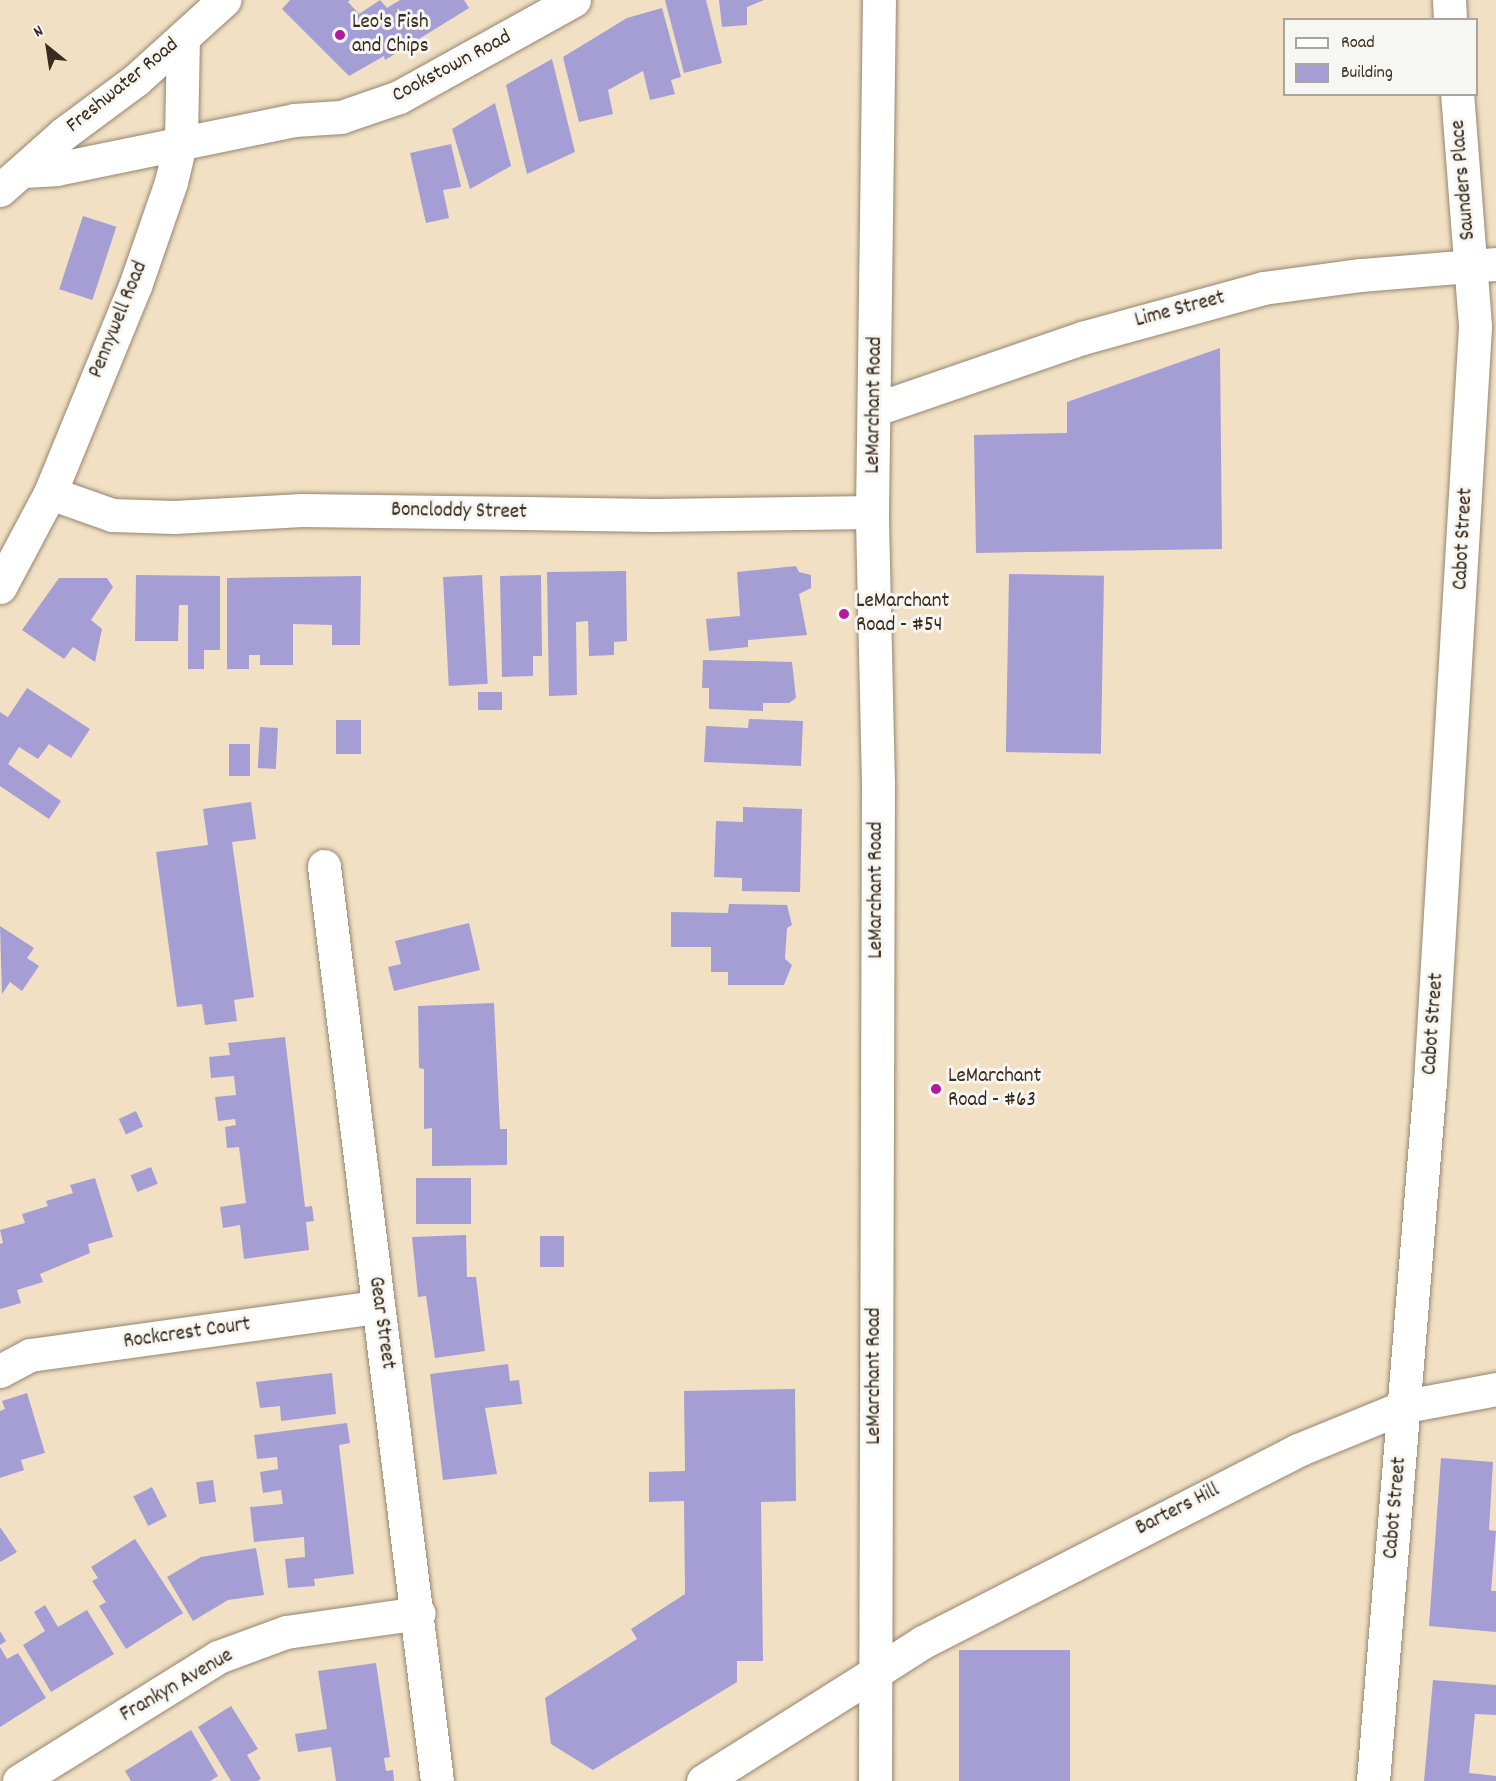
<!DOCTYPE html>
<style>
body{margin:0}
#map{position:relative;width:1496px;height:1781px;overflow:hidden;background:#f1e0c3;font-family:Dekko,sans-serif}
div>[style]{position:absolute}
.building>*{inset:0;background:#a59ed4;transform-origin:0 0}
.roads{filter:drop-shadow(0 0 2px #968570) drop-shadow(0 0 2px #968570)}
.minor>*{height:33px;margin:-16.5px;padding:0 16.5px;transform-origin:16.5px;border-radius:16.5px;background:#fff}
.tertiary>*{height:33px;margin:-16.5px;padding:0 16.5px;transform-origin:16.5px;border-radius:16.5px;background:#fff}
.secondary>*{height:33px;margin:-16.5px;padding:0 16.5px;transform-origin:16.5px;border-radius:16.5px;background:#fff}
.dots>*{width:16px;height:16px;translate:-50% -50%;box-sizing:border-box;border:3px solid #f6f6f2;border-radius:50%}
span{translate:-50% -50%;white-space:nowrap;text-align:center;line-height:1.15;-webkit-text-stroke:6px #f6f6f2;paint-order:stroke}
.poi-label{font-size:21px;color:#3b2a1e}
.left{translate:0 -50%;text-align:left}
.street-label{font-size:21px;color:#3b2a1e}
.legend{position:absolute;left:1283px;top:18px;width:195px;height:78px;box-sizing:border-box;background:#f6f6f2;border:2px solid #aba49d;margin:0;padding:8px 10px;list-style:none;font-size:18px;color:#3b2a1e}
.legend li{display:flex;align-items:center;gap:12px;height:30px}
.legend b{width:30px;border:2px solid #aba49d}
.north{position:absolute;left:18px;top:18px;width:60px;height:60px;-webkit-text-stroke:4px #f6f6f2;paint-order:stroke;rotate:330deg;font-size:16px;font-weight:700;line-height:24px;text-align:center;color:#3b2a1e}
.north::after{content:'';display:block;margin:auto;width:21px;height:27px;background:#3b2a1e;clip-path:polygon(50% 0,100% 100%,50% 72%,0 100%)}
</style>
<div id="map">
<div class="building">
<i style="clip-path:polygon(290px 0,350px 0,348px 2px,359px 14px,380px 0,387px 8px,400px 0,464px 0,469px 8px,385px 60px,384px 56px,349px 76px,282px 9px)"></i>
<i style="clip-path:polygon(665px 0,706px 0,722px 63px,684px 73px)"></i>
<i style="clip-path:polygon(719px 0,764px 0,747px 7px,747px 25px,722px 27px)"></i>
<i style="clip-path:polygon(662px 8px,681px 77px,671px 80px,675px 94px,650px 100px,643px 71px,608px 90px,613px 114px,579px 122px,563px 57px,627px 18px)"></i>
<i style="clip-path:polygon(552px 59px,575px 152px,527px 174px,506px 85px)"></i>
<i style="clip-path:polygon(495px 103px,511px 166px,470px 189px,452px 129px)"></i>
<i style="clip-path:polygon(451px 144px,461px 187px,443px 190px,449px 218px,426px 223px,410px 153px)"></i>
<i style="left:83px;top:216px;width:35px;height:77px;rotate:18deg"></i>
<i style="clip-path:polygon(1220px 348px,1222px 549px,976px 553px,974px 435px,1067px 433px,1067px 402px)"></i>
<i style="clip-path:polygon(796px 566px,799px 572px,811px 575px,811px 588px,799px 594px,807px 635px,748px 640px,748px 647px,709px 651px,706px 619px,740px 616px,737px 572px)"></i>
<i style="clip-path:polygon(626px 571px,627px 641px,614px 642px,614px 655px,589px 656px,588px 621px,576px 622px,577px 695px,549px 696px,547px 572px)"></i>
<i style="left:1009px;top:574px;width:95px;height:178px;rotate:1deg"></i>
<i style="clip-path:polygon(136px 575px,220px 576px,220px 650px,204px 650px,204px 669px,188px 669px,188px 605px,179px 605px,178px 641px,135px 641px)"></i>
<i style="left:482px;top:575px;width:109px;height:39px;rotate:87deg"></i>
<i style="clip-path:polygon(541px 575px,542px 656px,533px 656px,533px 676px,502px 677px,500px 576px)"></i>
<i style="clip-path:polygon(361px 576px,360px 645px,332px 645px,332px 625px,293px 624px,293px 665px,260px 665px,260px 655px,249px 655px,249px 669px,227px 669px,227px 578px)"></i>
<i style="clip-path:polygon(59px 578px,107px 578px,113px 587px,91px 620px,102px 629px,95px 662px,73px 647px,64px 659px,22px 630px)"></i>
<i style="clip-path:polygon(703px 660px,792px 662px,796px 698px,789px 703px,763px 703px,763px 711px,709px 709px,709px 688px,702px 688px)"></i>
<i style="clip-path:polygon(27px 688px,90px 729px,71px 758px,49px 744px,38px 759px,19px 747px,8px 764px,61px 801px,49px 819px,0 786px,0 712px,8px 717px)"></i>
<i style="left:502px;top:692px;width:18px;height:24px;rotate:90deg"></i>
<i style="clip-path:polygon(749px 719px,803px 721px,801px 766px,704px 762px,706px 726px,748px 728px)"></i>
<i style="left:361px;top:720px;width:34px;height:25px;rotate:90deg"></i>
<i style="left:260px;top:727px;width:18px;height:41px;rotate:3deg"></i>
<i style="left:229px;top:744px;width:21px;height:32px"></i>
<i style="clip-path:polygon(251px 802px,256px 839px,232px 842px,254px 997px,234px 1000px,237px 1021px,205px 1025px,202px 1004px,177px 1007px,156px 852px,208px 845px,203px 809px)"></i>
<i style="clip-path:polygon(743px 807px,802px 809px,800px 892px,742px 891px,742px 878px,714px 877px,716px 821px,743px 822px)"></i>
<i style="clip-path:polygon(729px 904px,787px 905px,792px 925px,787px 928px,785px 959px,792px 965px,784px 985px,728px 985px,728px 972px,711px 972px,711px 947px,671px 947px,671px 912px,728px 913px)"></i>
<i style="clip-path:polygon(469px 923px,480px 970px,394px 991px,388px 967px,401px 964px,395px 941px)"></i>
<i style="clip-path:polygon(0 926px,34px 948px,27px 958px,39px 966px,22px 991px,10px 982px,2px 994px)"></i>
<i style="clip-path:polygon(494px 1003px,500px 1129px,507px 1129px,507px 1165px,432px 1166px,432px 1128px,424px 1129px,424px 1069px,419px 1068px,418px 1006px)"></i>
<i style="clip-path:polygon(285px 1037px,305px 1207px,312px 1206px,314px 1221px,306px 1222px,309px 1250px,244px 1259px,240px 1225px,223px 1228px,220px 1207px,246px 1203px,239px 1147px,227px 1148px,225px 1127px,236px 1125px,235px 1119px,218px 1121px,215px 1097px,236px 1095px,234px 1076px,211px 1078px,209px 1057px,230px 1055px,228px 1043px)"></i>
<i style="left:136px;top:1111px;width:17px;height:19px;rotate:65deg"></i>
<i style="left:151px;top:1167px;width:18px;height:22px;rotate:68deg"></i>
<i style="clip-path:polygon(95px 1178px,113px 1237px,88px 1244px,90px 1253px,40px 1274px,43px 1282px,17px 1290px,21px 1303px,0 1309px,0 1244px,3px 1243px,0 1230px,25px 1223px,22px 1214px,48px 1206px,46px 1201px,73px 1193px,70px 1185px)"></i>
<i style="left:471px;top:1178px;width:46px;height:55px;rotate:90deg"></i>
<i style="clip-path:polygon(466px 1235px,467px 1277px,476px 1277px,485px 1351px,435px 1358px,426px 1296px,418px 1297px,412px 1237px)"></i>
<i style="left:564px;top:1236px;width:31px;height:24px;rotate:90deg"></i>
<i style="clip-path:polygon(508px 1364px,510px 1381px,519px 1380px,522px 1404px,485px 1408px,497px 1474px,443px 1480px,430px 1374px)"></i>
<i style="clip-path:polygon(332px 1373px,336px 1414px,281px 1421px,280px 1406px,260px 1408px,256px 1382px)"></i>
<i style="clip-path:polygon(795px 1389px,796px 1501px,761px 1502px,763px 1661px,737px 1661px,737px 1682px,593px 1770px,551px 1744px,545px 1698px,637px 1639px,631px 1629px,685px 1594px,684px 1501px,649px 1502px,649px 1472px,685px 1471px,684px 1391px)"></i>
<i style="clip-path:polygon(27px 1393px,45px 1453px,21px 1460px,24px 1470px,0 1478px,0 1411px,5px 1409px,2px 1401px)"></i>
<i style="clip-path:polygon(347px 1423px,350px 1443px,339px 1445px,354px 1574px,314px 1579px,315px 1586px,288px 1588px,285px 1559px,305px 1557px,304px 1537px,254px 1542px,250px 1507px,283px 1504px,281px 1490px,263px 1493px,260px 1472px,278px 1469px,277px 1457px,257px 1459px,254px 1435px)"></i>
<i style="clip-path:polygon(1441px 1458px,1493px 1462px,1489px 1530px,1496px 1531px,1491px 1591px,1496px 1591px,1496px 1632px,1429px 1626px)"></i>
<i style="left:213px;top:1480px;width:22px;height:17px;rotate:82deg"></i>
<i style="left:152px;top:1487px;width:33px;height:21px;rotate:63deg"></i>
<i style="clip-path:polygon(0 1527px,17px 1552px,0 1562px)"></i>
<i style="clip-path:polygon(135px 1539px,183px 1613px,126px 1649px,99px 1606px,106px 1602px,92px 1581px,98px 1578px,91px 1567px)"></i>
<i style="clip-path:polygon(256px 1548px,264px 1595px,228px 1600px,193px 1621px,167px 1577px,201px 1557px)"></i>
<i style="clip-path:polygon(45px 1605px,58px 1627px,87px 1610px,114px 1654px,51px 1692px,23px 1645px,45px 1631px,34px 1612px)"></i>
<i style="clip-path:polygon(0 1631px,6px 1641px,0 1645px)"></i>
<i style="clip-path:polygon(0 1647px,7px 1659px,18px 1653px,46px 1698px,0 1727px)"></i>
<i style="left:959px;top:1650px;width:111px;height:131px"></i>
<i style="clip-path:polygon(376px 1663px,390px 1757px,384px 1758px,386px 1771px,393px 1770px,394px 1781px,336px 1781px,331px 1747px,298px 1752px,295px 1734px,327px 1729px,318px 1671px)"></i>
<i style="clip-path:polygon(1433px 1680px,1496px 1685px,1496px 1715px,1475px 1714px,1469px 1773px,1496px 1776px,1496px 1781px,1424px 1781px)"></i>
<i style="clip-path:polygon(231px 1706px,258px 1749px,247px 1755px,261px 1779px,257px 1781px,231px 1781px,198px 1727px)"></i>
<i style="clip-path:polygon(191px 1730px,218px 1776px,210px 1781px,131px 1781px,125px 1771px)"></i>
</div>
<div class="roads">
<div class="minor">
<i style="left:1449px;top:0;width:20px;rotate:87deg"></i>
<i style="left:876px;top:409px;width:218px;rotate:-19deg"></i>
<i style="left:1082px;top:338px;width:188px;rotate:-15.4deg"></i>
<i style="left:1263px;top:288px;width:99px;rotate:-7.6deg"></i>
<i style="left:1361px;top:275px;width:135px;rotate:-4.7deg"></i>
<i style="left:50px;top:493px;width:66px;rotate:19.5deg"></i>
<i style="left:112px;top:515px;width:62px;rotate:1.8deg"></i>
<i style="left:174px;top:517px;width:128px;rotate:-3.1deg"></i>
<i style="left:302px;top:510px;width:353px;rotate:0.8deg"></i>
<i style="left:655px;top:515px;width:217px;rotate:-0.8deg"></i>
<i style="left:0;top:587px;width:106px;rotate:-62deg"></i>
<i style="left:50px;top:493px;width:224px;rotate:-67.7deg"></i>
<i style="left:135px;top:286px;width:110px;rotate:-70.9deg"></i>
<i style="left:171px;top:182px;width:43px;rotate:-76.6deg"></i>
<i style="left:181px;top:140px;width:102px;rotate:-88.9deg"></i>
<i style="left:324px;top:866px;width:922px;rotate:82.96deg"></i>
<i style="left:0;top:1371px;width:34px;rotate:-28deg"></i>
<i style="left:30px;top:1355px;width:350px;rotate:-7.9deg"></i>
<i style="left:19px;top:1781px;width:234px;rotate:-31.9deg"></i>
<i style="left:218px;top:1657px;width:72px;rotate:-20.2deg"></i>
<i style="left:286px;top:1632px;width:134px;rotate:-8.1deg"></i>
<i style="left:1373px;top:1781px;width:701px;rotate:-85.34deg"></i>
<i style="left:1430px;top:1082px;width:757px;rotate:-86.59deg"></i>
<i style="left:1475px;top:326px;width:233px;rotate:-94.4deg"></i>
</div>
<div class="tertiary">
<i style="left:703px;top:1781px;width:204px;rotate:-32.2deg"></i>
</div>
<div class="secondary">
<i style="left:23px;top:171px;width:33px;rotate:-3deg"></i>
<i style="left:56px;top:169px;width:243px;rotate:-11.6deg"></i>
<i style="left:294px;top:120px;width:47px;rotate:-3.7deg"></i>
<i style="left:341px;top:117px;width:61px;rotate:-19deg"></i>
<i style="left:399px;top:97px;width:200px;rotate:-29deg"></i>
<i style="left:0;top:190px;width:84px;rotate:-41.6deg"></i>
<i style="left:63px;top:134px;width:92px;rotate:-36.6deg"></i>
<i style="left:137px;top:79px;width:118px;rotate:-42.2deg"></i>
<i style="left:876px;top:1672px;width:56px;rotate:-32.6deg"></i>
<i style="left:923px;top:1642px;width:421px;rotate:-27.1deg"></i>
<i style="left:1298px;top:1450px;width:117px;rotate:-22.2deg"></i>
<i style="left:1406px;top:1406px;width:92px;rotate:-10.7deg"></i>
<i style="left:875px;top:1781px;width:997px;rotate:-89.83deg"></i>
<i style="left:878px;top:784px;width:272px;rotate:-91.3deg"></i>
<i style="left:872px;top:512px;width:512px;rotate:-89.22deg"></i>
</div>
</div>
<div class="dots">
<i style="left:340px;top:35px;background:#b5179e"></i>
<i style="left:844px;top:614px;background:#b5179e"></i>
<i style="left:936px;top:1089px;background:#b5179e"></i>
</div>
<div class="poi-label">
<span class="left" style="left:352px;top:35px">Leo's Fish<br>and Chips</span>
<span class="left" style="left:856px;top:614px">LeMarchant<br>Road - #54</span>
<span class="left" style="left:948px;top:1089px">LeMarchant<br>Road - #63</span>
</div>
<div class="street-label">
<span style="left:452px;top:67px;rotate:-28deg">Cookstown Road</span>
<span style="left:123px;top:86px;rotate:-39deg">Freshwater Road</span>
<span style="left:1464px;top:180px;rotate:-95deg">Saunders Place</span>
<span style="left:1180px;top:310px;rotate:-15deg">Lime Street</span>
<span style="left:119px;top:320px;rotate:-68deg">Pennywell Road</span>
<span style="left:875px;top:405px;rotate:-89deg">LeMarchant Road</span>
<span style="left:459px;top:512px;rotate:1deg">Boncloddy Street</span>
<span style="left:1464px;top:539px;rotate:-87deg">Cabot Street</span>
<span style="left:877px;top:890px;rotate:-90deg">LeMarchant Road</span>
<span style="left:1434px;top:1024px;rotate:-86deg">Cabot Street</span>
<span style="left:381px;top:1323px;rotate:82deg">Gear Street</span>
<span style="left:187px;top:1334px;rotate:-8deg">Rockcrest Court</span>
<span style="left:875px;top:1376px;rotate:-90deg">LeMarchant Road</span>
<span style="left:1396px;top:1508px;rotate:-85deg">Cabot Street</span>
<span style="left:1178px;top:1510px;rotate:-27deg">Barters Hill</span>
<span style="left:177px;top:1686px;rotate:-30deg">Frankyn Avenue</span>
</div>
<ul class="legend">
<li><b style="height:8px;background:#fff"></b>Road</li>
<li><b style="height:16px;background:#a59ed4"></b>Building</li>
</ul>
<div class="north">N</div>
</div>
